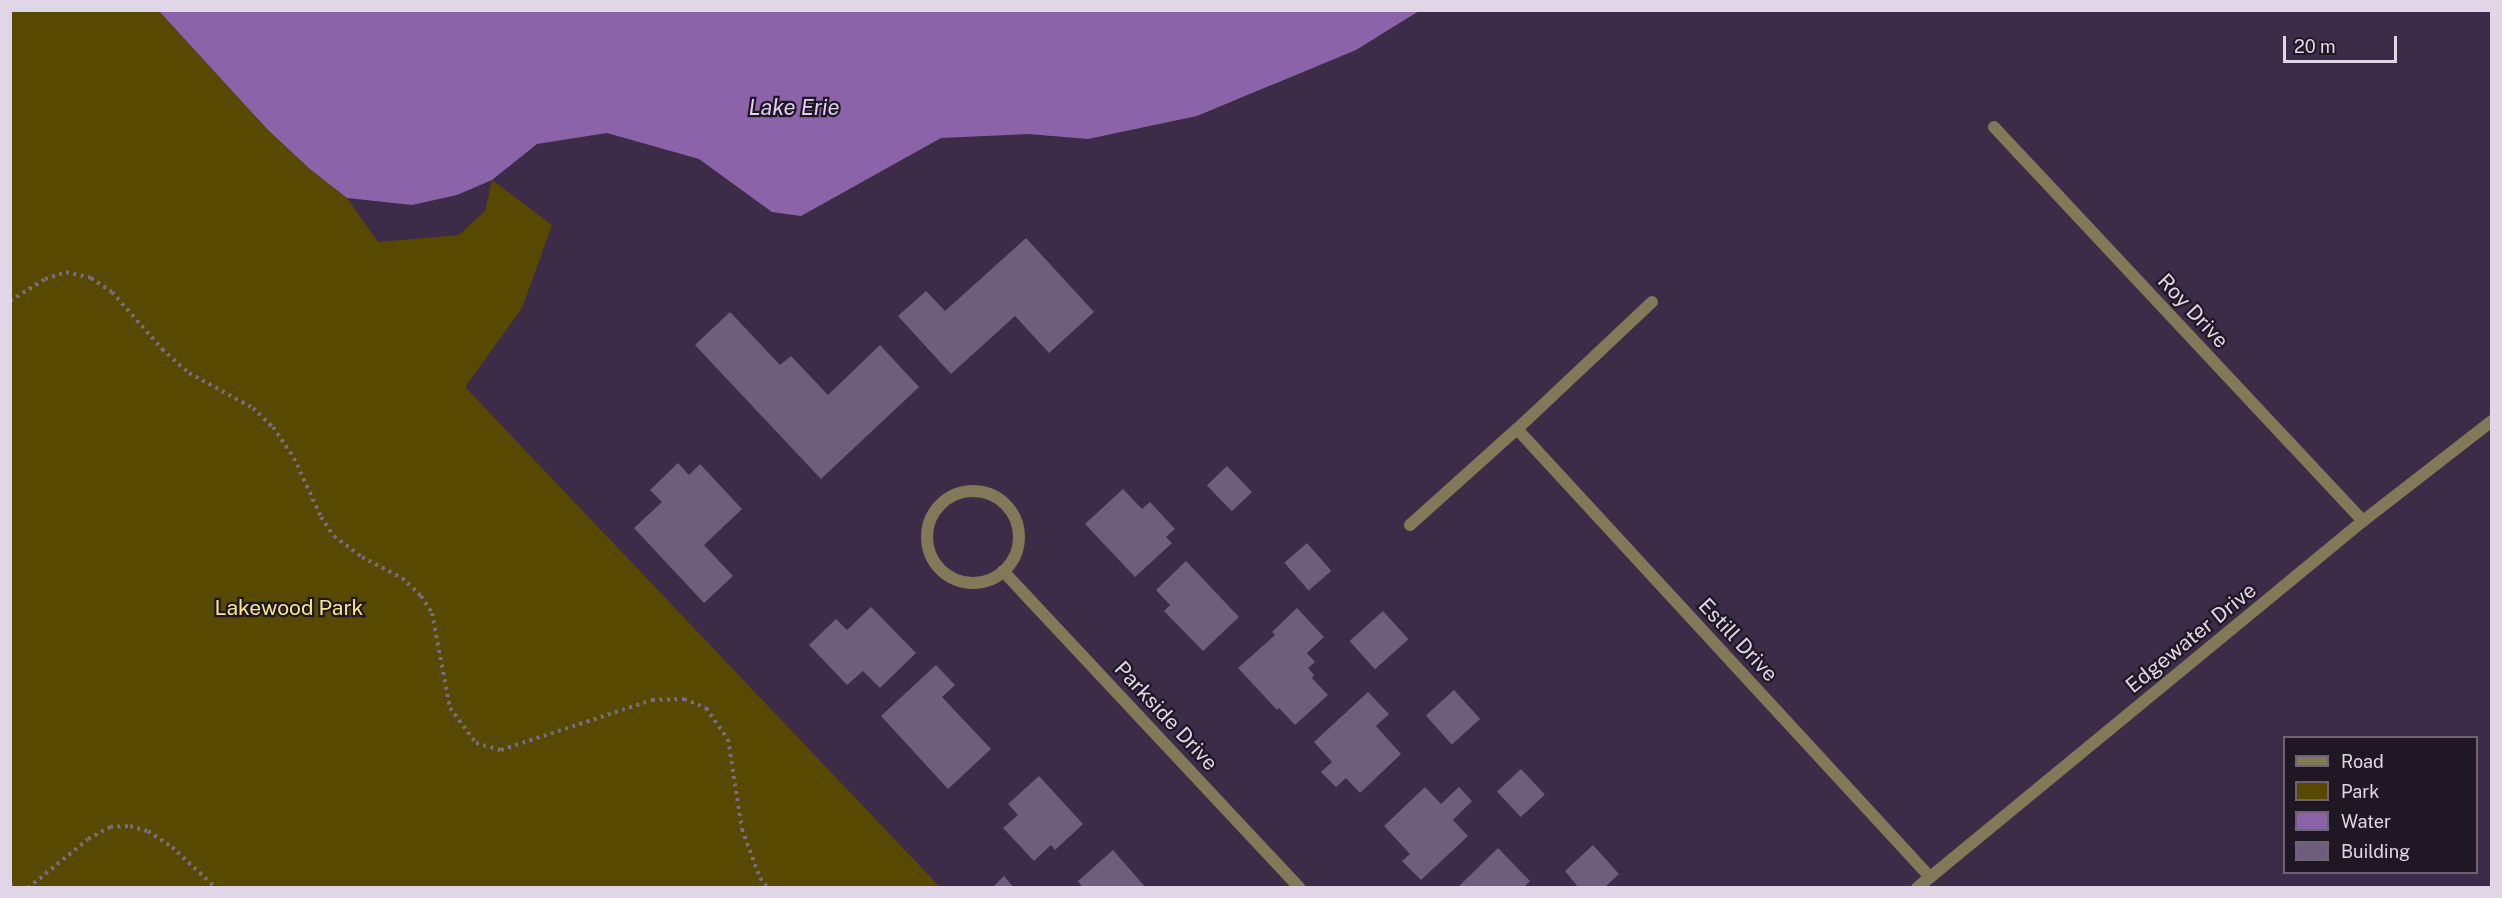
<!DOCTYPE html>
<style>
body{margin:0}
#map{position:relative;width:2502px;height:898px;overflow:hidden;background:#3c2c47;font-family:"Public Sans",sans-serif}
div>[style]{position:absolute}
.green>*{inset:0;background:#584900}
.water>*{inset:0;background:#8b63a8}
.building>*{inset:0;background:#6e5e7b;transform-origin:0 0}
.path>*{height:4px;margin-top:-2px;transform-origin:0;background:repeating-linear-gradient(90deg,#796b82 0 3px,transparent 0 7.5px)}
.minor>*{height:12px;margin:-6px;padding:0 6px;transform-origin:6px;border-radius:6px;background:#817957}
.minor>.ring{margin:-6px;padding:0;box-sizing:content-box;background:none;border:12px solid #817957;border-radius:50%}
span{translate:-50% -50%;white-space:nowrap;text-align:center;line-height:1.15;-webkit-text-stroke:4.5px #1f1824;paint-order:stroke}
.street-label{font-size:21px;color:#e0d6e7}
.park-label{font-size:21px;color:#fbe58b}
.water-label{font-size:22px;color:#e3cef4;font-style:italic}
.frame{position:absolute;inset:0;border:12px solid #e0d6e7;pointer-events:none}
.legend{position:absolute;left:2283px;top:736px;width:195px;height:138px;box-sizing:border-box;background:#1f1824;border:2px solid #6c6472;margin:0;padding:8px 10px;list-style:none;font-size:18px;color:#e0d6e7}
.legend li{display:flex;align-items:center;gap:12px;height:30px}
.legend b{width:30px;border:2px solid #6c6472}
.scale{position:absolute;left:2283px;top:36px;width:114px;height:27px;box-sizing:border-box;border:3px solid #e0d6e7;border-top:0;padding-left:8px;font-size:18px;line-height:21px;white-space:nowrap;color:#e0d6e7;-webkit-text-stroke:4px #1f1824;paint-order:stroke}
</style>
<div id="map">
<div class="green">
<i style="clip-path:polygon(10px 11px,159px 11px,268px 130px,310px 169px,347px 198px,378px 242px,459px 235px,485px 211px,492px 180px,552px 225px,522px 308px,465px 387px,940px 887px,11px 887px)"></i>
</div>
<div class="water">
<i style="clip-path:polygon(159px 11px,1419px 11px,1356px 50px,1197px 116px,1088px 139px,1028px 134px,941px 138px,801px 216px,772px 212px,699px 159px,607px 133px,537px 144px,492px 180px,457px 195px,412px 205px,347px 198px,310px 169px,268px 130px)"></i>
</div>
<div class="building">
<i style="clip-path:polygon(1026px 238px,1094px 312px,1049px 353px,1015px 316px,951px 374px,898px 316px,926px 291px,945px 311px)"></i>
<i style="clip-path:polygon(730px 312px,780px 365px,791px 356px,828px 395px,880px 345px,919px 387px,821px 479px,695px 345px)"></i>
<i style="clip-path:polygon(678px 463px,689px 475px,700px 464px,742px 509px,704px 545px,733px 576px,704px 603px,634px 528px,662px 502px,650px 490px)"></i>
<i style="left:1227px;top:466px;width:36px;height:28px;rotate:46deg"></i>
<i style="clip-path:polygon(1123px 489px,1142px 509px,1150px 502px,1175px 529px,1166px 537px,1172px 543px,1135px 577px,1085px 524px)"></i>
<i style="left:1307px;top:543px;width:37px;height:30px;rotate:49deg"></i>
<i style="clip-path:polygon(1186px 561px,1239px 617px,1203px 651px,1164px 611px,1170px 605px,1156px 590px)"></i>
<i style="clip-path:polygon(871px 607px,916px 653px,880px 688px,863px 671px,847px 685px,809px 645px,836px 619px,847px 630px)"></i>
<i style="clip-path:polygon(1297px 608px,1324px 637px,1307px 653px,1315px 662px,1308px 668px,1314px 675px,1312px 678px,1328px 695px,1295px 725px,1279px 708px,1277px 710px,1238px 668px,1275px 635px,1272px 632px)"></i>
<i style="left:1383px;top:611px;width:38px;height:45px;rotate:48deg"></i>
<i style="clip-path:polygon(936px 665px,955px 685px,942px 697px,991px 749px,948px 789px,881px 716px)"></i>
<i style="left:1454px;top:690px;width:39px;height:38px;rotate:48deg"></i>
<i style="clip-path:polygon(1368px 692px,1389px 714px,1376px 726px,1401px 754px,1360px 793px,1346px 778px,1336px 787px,1321px 772px,1332px 762px,1314px 742px)"></i>
<i style="left:1521px;top:769px;width:35px;height:33px;rotate:47deg"></i>
<i style="clip-path:polygon(1039px 776px,1083px 824px,1055px 850px,1051px 845px,1034px 861px,1003px 828px,1018px 815px,1008px 804px)"></i>
<i style="clip-path:polygon(1425px 787px,1441px 804px,1459px 787px,1472px 801px,1453px 820px,1468px 836px,1421px 880px,1402px 861px,1410px 854px,1384px 826px)"></i>
<i style="clip-path:polygon(1593px 845px,1619px 874px,1604px 888px,1579px 888px,1565px 871px)"></i>
<i style="clip-path:polygon(1498px 848px,1530px 881px,1523px 888px,1457px 888px)"></i>
<i style="clip-path:polygon(1113px 850px,1146px 888px,1083px 888px,1078px 881px)"></i>
<i style="clip-path:polygon(1004px 876px,1014px 888px,992px 888px)"></i>
</div>
<div class="path">
<i style="left:10px;top:301px;width:41px;rotate:-32.2deg"></i>
<i style="left:45px;top:279px;width:22px;rotate:-18deg"></i>
<i style="left:66px;top:272px;width:26px;rotate:13deg"></i>
<i style="left:91px;top:278px;width:25px;rotate:34deg"></i>
<i style="left:112px;top:292px;width:76px;rotate:48.7deg"></i>
<i style="left:162px;top:349px;width:36px;rotate:42deg"></i>
<i style="left:189px;top:373px;width:73px;rotate:28.7deg"></i>
<i style="left:253px;top:408px;width:28px;rotate:44deg"></i>
<i style="left:273px;top:427px;width:37px;rotate:56deg"></i>
<i style="left:294px;top:458px;width:65px;rotate:65.4deg"></i>
<i style="left:321px;top:517px;width:23px;rotate:56deg"></i>
<i style="left:334px;top:536px;width:35px;rotate:37deg"></i>
<i style="left:362px;top:557px;width:45px;rotate:27.7deg"></i>
<i style="left:402px;top:578px;width:26px;rotate:43deg"></i>
<i style="left:421px;top:596px;width:20px;rotate:57deg"></i>
<i style="left:432px;top:613px;width:97px;rotate:79.3deg"></i>
<i style="left:450px;top:708px;width:44px;rotate:53.4deg"></i>
<i style="left:476px;top:743px;width:26px;rotate:16deg"></i>
<i style="left:501px;top:750px;width:159px;rotate:-18.3deg"></i>
<i style="left:652px;top:700px;width:32px;rotate:-2deg"></i>
<i style="left:684px;top:699px;width:24px;rotate:22deg"></i>
<i style="left:706px;top:708px;width:38px;rotate:55deg"></i>
<i style="left:728px;top:739px;width:91px;rotate:81.2deg"></i>
<i style="left:742px;top:829px;width:52px;rotate:69.8deg"></i>
<i style="left:760px;top:878px;width:13px;rotate:51deg"></i>
<i style="left:10px;top:883px;width:6px;rotate:59deg"></i>
<i style="left:28px;top:888px;width:77px;rotate:-39.2deg"></i>
<i style="left:88px;top:839px;width:25px;rotate:-29deg"></i>
<i style="left:110px;top:827px;width:20px;rotate:-3deg"></i>
<i style="left:130px;top:826px;width:19px;rotate:16deg"></i>
<i style="left:148px;top:831px;width:29px;rotate:34deg"></i>
<i style="left:172px;top:847px;width:60px;rotate:43deg"></i>
</div>
<div class="minor">
<i style="left:1994px;top:127px;width:540px;rotate:46.88deg"></i>
<i style="left:1652px;top:302px;width:185px;rotate:136.7deg"></i>
<i style="left:1517px;top:429px;width:609px;rotate:47.33deg"></i>
<i class="ring" style="left:927px;top:491px;width:80px;height:80px"></i>
<i style="left:1410px;top:525px;width:144px;rotate:-41.9deg"></i>
<i style="left:1003px;top:571px;width:434px;rotate:46.9deg"></i>
<i style="left:1917px;top:888px;width:578px;rotate:-39.45deg"></i>
<i style="left:2363px;top:521px;width:163px;rotate:-37.8deg"></i>
</div>
<div class="street-label">
<span style="left:2193px;top:311px;rotate:47deg">Roy Drive</span>
<span style="left:2191px;top:638px;rotate:-39deg">Edgewater Drive</span>
<span style="left:1738px;top:640px;rotate:47deg">Estill Drive</span>
<span style="left:1166px;top:716px;rotate:47deg">Parkside Drive</span>
</div>
<div class="park-label">
<span style="left:289px;top:608px">Lakewood Park</span>
</div>
<div class="water-label">
<span style="left:794px;top:108px">Lake Erie</span>
</div>
<div class="frame"></div>
<ul class="legend">
<li><b style="height:8px;background:#817957"></b>Road</li>
<li><b style="height:16px;background:#584900"></b>Park</li>
<li><b style="height:16px;background:#8b63a8"></b>Water</li>
<li><b style="height:16px;background:#6e5e7b"></b>Building</li>
</ul>
<div class="scale">20 m</div>
</div>
